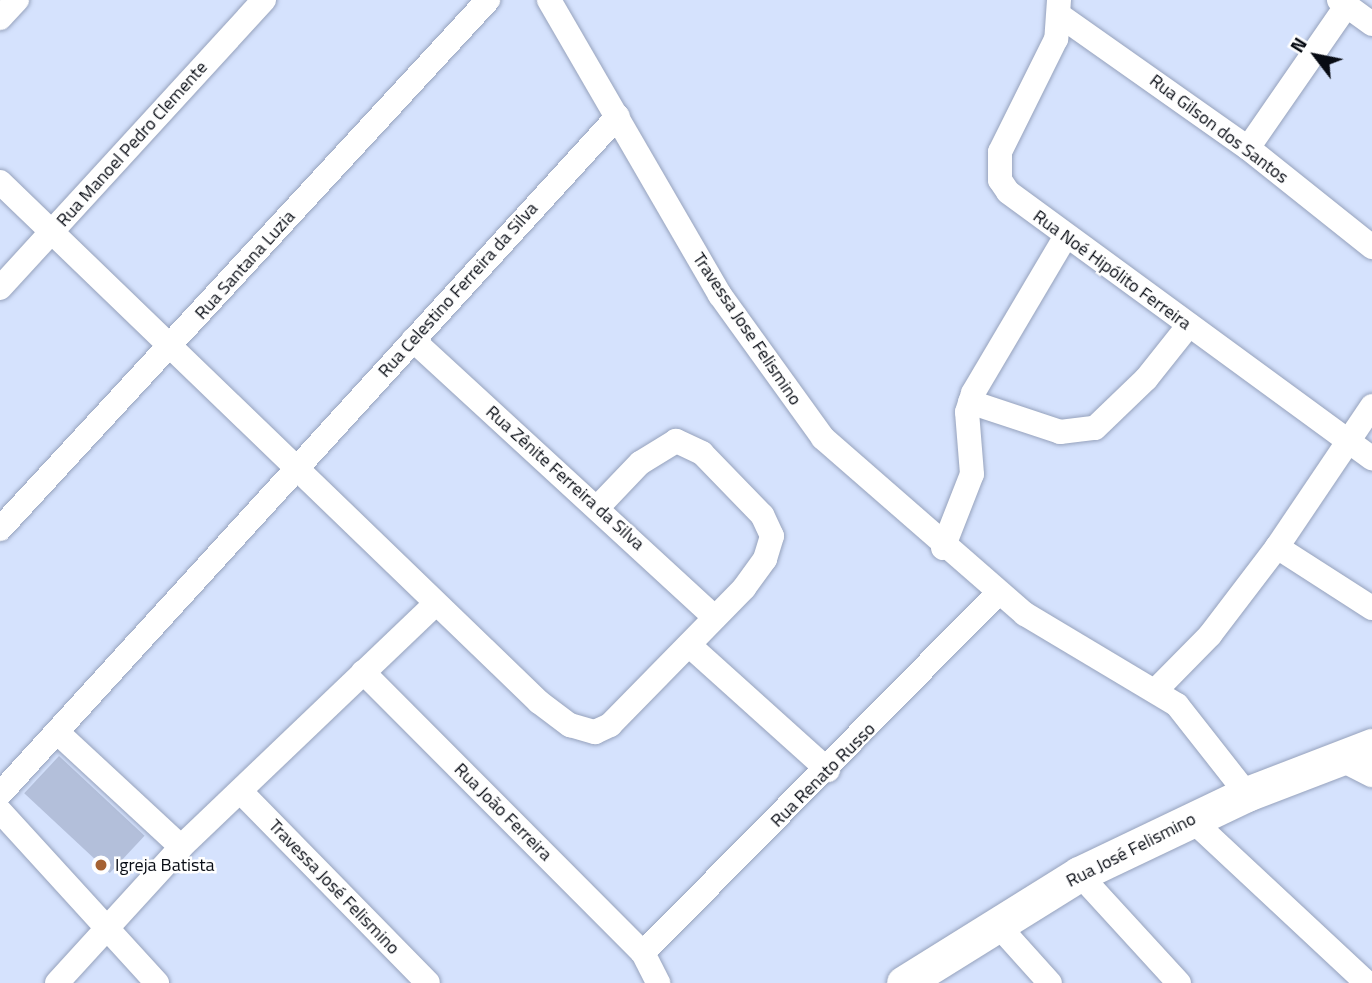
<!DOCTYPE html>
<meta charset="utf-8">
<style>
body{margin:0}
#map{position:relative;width:1372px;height:983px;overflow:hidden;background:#d5e2fd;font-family:"Titillium Web",sans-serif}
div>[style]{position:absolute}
.building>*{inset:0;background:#b3bfda;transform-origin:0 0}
.roads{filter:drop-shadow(0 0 2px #96a2bc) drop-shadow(0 0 2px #96a2bc)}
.street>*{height:24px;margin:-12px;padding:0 12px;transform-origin:12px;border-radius:12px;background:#fff}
.secondary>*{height:35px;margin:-17.5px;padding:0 17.5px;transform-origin:17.5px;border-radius:17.5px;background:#fff}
.dots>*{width:19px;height:19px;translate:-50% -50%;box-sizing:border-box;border:4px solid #fff;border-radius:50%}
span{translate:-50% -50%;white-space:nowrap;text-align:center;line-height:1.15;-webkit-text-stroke:5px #fff;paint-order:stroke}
.street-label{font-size:18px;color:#080c14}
.poi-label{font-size:18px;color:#080c14}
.left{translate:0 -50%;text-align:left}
.north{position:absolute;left:1281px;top:21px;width:70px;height:70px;-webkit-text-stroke:5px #fff;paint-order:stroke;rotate:302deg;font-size:19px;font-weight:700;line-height:28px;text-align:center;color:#080c14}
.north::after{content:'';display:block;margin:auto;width:24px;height:32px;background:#080c14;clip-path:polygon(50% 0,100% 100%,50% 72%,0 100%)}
</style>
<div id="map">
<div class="building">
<i style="left:59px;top:756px;width:117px;height:51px;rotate:43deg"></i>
</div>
<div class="roads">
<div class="street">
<i style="left:549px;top:0;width:341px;rotate:59.9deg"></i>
<i style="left:720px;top:295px;width:176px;rotate:54.2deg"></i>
<i style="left:823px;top:438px;width:268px;rotate:41.1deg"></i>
<i style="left:1025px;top:614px;width:177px;rotate:30.9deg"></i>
<i style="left:1177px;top:705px;width:113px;rotate:51.8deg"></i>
<i style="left:1059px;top:0;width:39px;rotate:94deg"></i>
<i style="left:1056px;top:39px;width:126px;rotate:116.4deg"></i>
<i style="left:1000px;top:152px;width:28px;rotate:90deg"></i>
<i style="left:1000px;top:180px;width:14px;rotate:56deg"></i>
<i style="left:1008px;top:192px;width:451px;rotate:36.2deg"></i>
<i style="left:1339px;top:0;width:41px;rotate:36deg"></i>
<i style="left:1062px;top:17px;width:228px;rotate:35.2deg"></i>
<i style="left:1248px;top:148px;width:159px;rotate:38.6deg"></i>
<i style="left:0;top:18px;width:25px;rotate:-47deg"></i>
<i style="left:1248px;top:148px;width:174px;rotate:-55.3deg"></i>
<i style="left:0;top:182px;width:749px;rotate:43.97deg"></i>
<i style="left:539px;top:702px;width:39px;rotate:37deg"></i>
<i style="left:570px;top:725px;width:26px;rotate:16deg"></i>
<i style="left:595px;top:732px;width:17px;rotate:-25deg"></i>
<i style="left:610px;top:725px;width:192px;rotate:-45.6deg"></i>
<i style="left:744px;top:588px;width:36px;rotate:-54deg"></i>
<i style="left:765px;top:559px;width:24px;rotate:-73deg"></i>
<i style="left:772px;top:536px;width:23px;rotate:-115deg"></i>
<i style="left:762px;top:515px;width:86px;rotate:-134.1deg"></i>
<i style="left:702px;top:453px;width:29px;rotate:-155deg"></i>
<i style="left:676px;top:441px;width:42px;rotate:148.6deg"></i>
<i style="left:640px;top:463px;width:61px;rotate:133.7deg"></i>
<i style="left:0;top:288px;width:391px;rotate:-47.5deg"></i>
<i style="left:413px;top:340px;width:410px;rotate:42.6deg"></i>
<i style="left:970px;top:402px;width:95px;rotate:18.4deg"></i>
<i style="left:1060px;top:432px;width:35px;rotate:-7deg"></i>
<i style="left:1095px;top:428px;width:71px;rotate:-43.9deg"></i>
<i style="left:1146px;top:379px;width:69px;rotate:-51.5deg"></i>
<i style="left:0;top:529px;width:720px;rotate:-47.31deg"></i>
<i style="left:1277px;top:547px;width:170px;rotate:-56deg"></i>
<i style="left:943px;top:548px;width:79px;rotate:-68.6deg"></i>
<i style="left:972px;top:474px;width:62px;rotate:-94.6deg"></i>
<i style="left:967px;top:412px;width:20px;rotate:-72deg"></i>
<i style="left:973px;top:393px;width:182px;rotate:-59.4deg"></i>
<i style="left:689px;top:645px;width:187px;rotate:42deg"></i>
<i style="left:363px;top:672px;width:397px;rotate:45.1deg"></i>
<i style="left:643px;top:953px;width:34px;rotate:63deg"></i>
<i style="left:1157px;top:689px;width:76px;rotate:-45.5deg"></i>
<i style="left:1210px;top:635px;width:111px;rotate:-52.7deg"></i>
<i style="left:1277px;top:547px;width:113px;rotate:32.7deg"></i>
<i style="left:57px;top:732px;width:169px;rotate:42.8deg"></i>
<i style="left:1344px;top:761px;width:31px;rotate:27deg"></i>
<i style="left:241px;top:792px;width:267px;rotate:45.6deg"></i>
<i style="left:0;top:794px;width:917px;rotate:-47.65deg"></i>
<i style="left:0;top:811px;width:233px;rotate:47.6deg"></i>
<i style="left:1191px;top:819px;width:241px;rotate:43deg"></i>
<i style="left:1079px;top:874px;width:148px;rotate:47.5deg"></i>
<i style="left:995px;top:922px;width:82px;rotate:48deg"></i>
<i style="left:643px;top:953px;width:506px;rotate:-45.4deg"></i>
<i style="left:57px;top:983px;width:184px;rotate:-47.6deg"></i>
<i style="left:181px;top:847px;width:352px;rotate:-43.7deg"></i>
</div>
<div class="secondary">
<i style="left:904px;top:983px;width:206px;rotate:-31.9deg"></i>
<i style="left:1079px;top:874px;width:186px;rotate:-25.5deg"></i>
<i style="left:1247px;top:794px;width:134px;rotate:-21deg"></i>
</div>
</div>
<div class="dots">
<i style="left:101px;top:865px;background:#a66233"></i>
</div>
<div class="street-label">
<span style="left:1219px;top:129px;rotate:37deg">Rua Gilson dos Santos</span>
<span style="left:132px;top:144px;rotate:-48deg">Rua Manoel Pedro Clemente</span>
<span style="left:245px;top:265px;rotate:-48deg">Rua Santana Luzia</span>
<span style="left:1112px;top:270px;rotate:36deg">Rua Noé Hipólito Ferreira</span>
<span style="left:458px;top:290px;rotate:-48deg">Rua Celestino Ferreira da Silva</span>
<span style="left:747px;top:329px;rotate:56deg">Travessa Jose Felismino</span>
<span style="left:565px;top:478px;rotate:42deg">Rua Zênite Ferreira da Silva</span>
<span style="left:823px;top:775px;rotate:-45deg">Rua Renato Russo</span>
<span style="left:503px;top:812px;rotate:45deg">Rua João Ferreira</span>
<span style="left:1131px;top:850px;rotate:-27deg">Rua José Felismino</span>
<span style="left:334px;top:887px;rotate:46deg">Travessa José Felismino</span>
</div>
<div class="poi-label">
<span class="left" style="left:115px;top:865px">Igreja Batista</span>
</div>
<div class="north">N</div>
</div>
